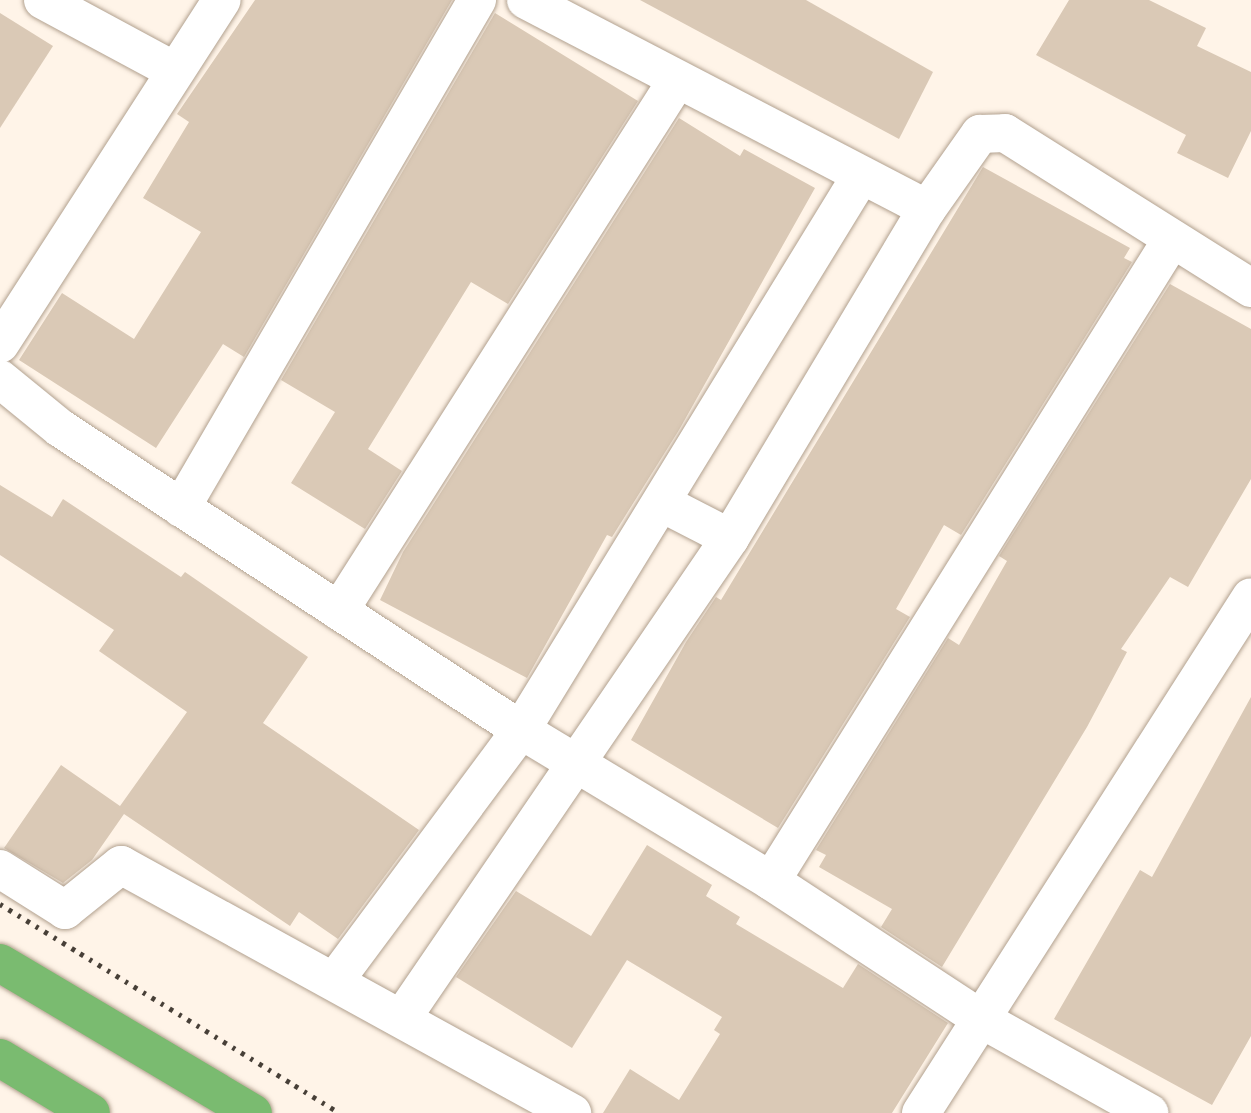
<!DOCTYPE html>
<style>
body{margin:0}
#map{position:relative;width:1251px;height:1113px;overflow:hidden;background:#fff4e8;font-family:"Space Grotesk",sans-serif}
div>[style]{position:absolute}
.building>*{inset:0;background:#dac9b6}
.roads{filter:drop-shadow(0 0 2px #b2a18f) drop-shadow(0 0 2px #b2a18f)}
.minor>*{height:38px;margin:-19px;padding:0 19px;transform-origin:19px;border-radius:19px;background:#fff}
.highway>*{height:38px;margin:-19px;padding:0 19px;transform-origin:19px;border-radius:19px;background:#7abb70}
.rail>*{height:5px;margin-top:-2.5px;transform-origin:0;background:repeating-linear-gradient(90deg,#473f37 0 3.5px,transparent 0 10.5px)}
span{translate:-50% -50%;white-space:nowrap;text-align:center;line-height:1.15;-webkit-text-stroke:5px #fff;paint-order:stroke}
</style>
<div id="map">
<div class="building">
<i style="clip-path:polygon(255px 0,452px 0,244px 357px,223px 344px,156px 448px,19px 360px,62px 293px,134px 339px,201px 232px,143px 198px,189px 122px,177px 114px)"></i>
<i style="clip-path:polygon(640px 0,806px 0,933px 72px,899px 139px)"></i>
<i style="clip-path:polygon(1069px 0,1149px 0,1206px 28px,1197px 46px,1251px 72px,1251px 131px,1228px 178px,1177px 153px,1186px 135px,1036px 55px)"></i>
<i style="clip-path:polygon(0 13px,53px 46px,0 128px)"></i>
<i style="clip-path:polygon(495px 13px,638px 101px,508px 304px,471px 282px,368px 449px,402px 471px,365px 529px,291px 483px,335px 412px,281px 380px)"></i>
<i style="clip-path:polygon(679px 118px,740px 156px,744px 149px,815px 188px,679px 430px,612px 537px,607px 535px,527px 678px,380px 600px,403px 552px)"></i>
<i style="clip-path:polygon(983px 167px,1130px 248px,1124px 258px,1132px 262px,961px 535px,944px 525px,896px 609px,910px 617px,778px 828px,631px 740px,686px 642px,716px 597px,721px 600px)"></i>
<i style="clip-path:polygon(1170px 284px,1251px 329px,1251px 479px,1188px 587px,1170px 577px,1121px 649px,1127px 652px,1087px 727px,942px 967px,881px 927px,892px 909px,819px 867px,826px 855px,816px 850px,948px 638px,959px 645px,1007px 561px,999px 556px)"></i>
<i style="clip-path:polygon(0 485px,52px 517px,63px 499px,181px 577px,185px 572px,308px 657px,263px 723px,419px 830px,338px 939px,299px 912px,290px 926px,124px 814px,92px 860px,63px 883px,4px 848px,61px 765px,120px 806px,187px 712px,99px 651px,114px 630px,0 555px)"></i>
<i style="clip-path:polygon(1251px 697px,1251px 1036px,1212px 1105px,1054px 1019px,1140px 870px,1152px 877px)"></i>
<i style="clip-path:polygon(647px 845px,712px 885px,706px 896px,740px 917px,736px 924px,843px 988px,858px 964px,948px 1023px,892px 1113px,603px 1113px,630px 1069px,679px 1100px,720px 1034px,714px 1030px,722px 1017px,627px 960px,572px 1048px,456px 977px,516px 891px,591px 936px)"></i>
</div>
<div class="roads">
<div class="minor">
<i style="left:43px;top:0;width:150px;rotate:28.3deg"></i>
<i style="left:526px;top:0;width:452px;rotate:27.5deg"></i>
<i style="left:0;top:344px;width:409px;rotate:-57.2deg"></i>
<i style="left:0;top:379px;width:77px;rotate:39.2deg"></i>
<i style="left:60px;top:428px;width:551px;rotate:33.23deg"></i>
<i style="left:521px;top:730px;width:292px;rotate:31.1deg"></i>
<i style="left:771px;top:881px;width:251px;rotate:33.3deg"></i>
<i style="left:981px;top:1019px;width:193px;rotate:29.2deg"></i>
<i style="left:664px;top:504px;width:74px;rotate:27.3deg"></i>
<i style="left:181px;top:508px;width:588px;rotate:-59.77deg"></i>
<i style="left:339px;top:611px;width:629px;rotate:-57.52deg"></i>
<i style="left:0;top:869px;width:77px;rotate:32.2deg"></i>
<i style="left:65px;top:910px;width:72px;rotate:-38.8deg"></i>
<i style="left:121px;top:865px;width:515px;rotate:28.81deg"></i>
<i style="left:771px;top:881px;width:757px;rotate:-58.01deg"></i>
<i style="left:336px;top:979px;width:310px;rotate:-53.4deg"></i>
<i style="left:521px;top:730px;width:649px;rotate:-58.49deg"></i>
<i style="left:402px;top:1018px;width:581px;rotate:-55.65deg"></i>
<i style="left:730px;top:538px;width:383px;rotate:-59.1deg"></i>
<i style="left:927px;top:209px;width:92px;rotate:-54.8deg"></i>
<i style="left:980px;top:134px;width:25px;rotate:-2deg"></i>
<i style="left:1005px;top:133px;width:291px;rotate:32.2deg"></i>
<i style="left:921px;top:1113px;width:612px;rotate:-57.4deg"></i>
</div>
<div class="highway">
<i style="left:0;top:963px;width:294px;rotate:30.7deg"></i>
<i style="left:0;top:1058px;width:106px;rotate:31.1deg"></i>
</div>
</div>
<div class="rail">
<i style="left:0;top:904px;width:399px;rotate:31.6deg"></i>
</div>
</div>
